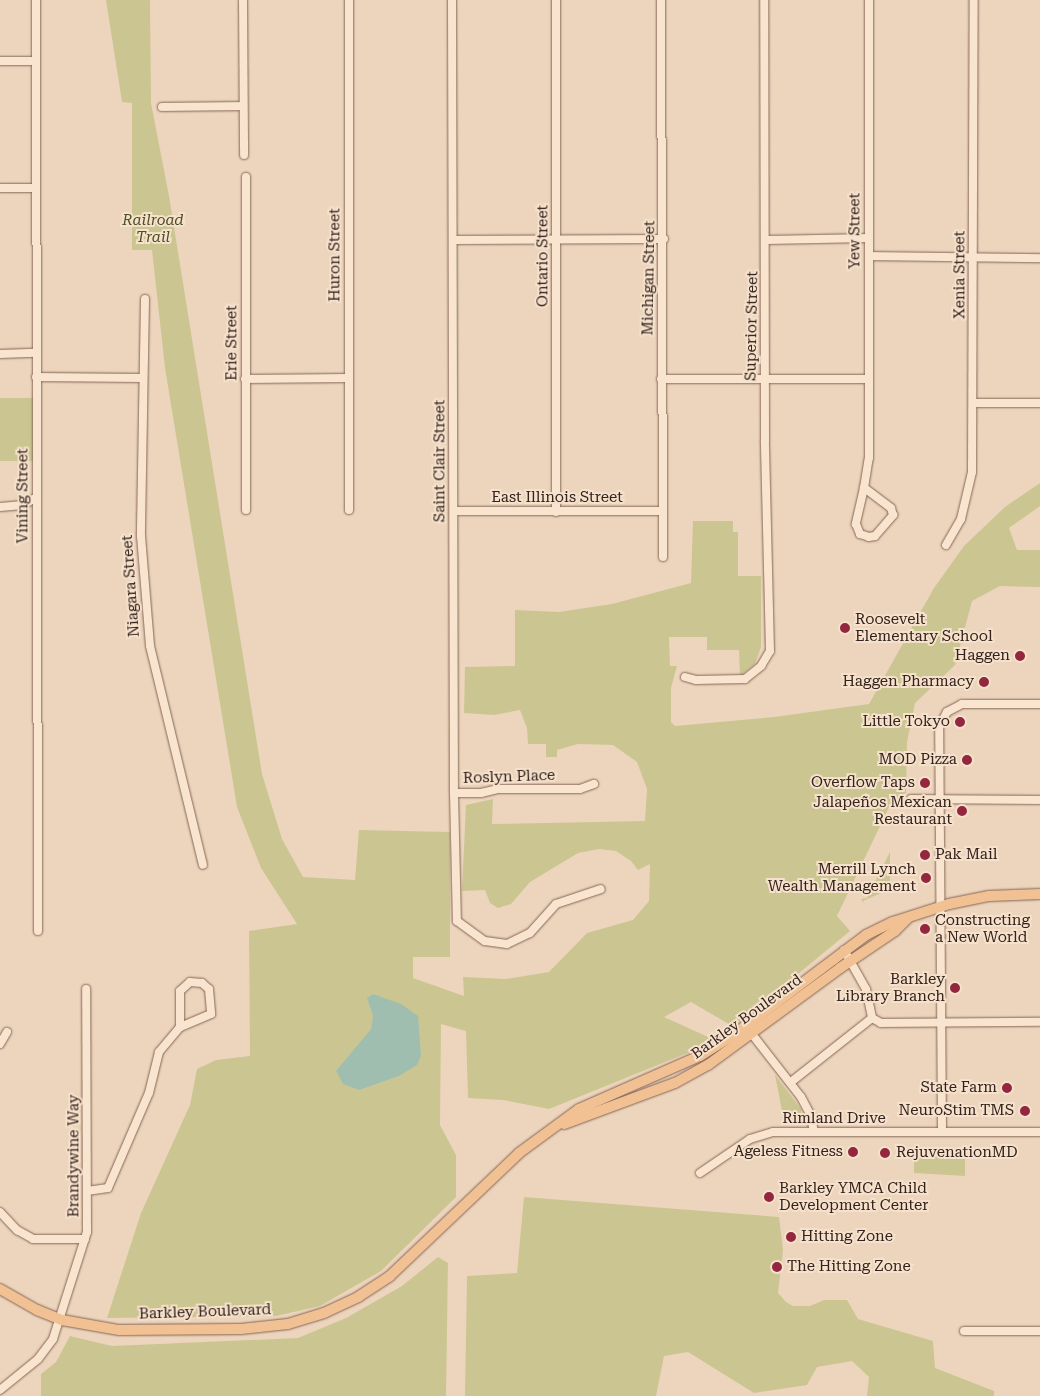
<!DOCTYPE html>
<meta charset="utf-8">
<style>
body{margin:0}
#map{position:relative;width:1040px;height:1396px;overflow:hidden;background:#edd5bd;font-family:"Roboto Serif",serif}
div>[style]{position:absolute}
.green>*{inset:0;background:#cbc691;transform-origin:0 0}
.water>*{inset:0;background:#a0beb0}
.roads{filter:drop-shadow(0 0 1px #856656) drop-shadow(0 0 1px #856656)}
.minor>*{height:8px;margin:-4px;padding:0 4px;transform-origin:4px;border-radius:4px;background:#f8e4cf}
.major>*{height:10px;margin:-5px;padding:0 5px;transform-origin:5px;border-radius:5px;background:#f2c193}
.dots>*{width:14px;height:14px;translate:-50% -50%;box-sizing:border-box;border:2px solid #f5e1cc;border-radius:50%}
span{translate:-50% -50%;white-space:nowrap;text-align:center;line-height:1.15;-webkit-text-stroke:4px #f5e1cc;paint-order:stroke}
.park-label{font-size:15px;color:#4e5022;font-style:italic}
.street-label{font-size:15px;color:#34221b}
.poi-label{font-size:15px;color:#34221b}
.left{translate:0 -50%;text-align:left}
.right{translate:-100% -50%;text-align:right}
</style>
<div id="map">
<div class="green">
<i style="clip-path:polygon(106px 0,150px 0,151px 103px,169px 196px,262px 774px,282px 839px,303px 877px,355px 880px,359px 830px,450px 832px,450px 957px,413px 957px,413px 978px,464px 996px,463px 977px,506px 979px,549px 972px,587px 933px,633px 920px,649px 901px,650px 864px,638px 870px,631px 861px,616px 851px,599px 849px,578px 853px,530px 882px,511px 904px,498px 908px,490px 903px,485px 890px,462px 891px,466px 805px,493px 799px,492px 824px,645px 821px,647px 789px,637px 762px,613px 745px,578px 744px,557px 750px,557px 757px,546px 757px,546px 744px,528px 744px,527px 728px,520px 710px,494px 715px,464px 713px,465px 667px,515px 666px,515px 610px,559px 612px,612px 604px,691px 583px,693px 521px,733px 521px,733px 532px,738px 532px,738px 576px,761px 576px,761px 647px,755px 664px,740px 676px,739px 650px,707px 650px,707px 637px,669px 637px,670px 666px,677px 666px,671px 688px,671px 722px,675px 726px,774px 717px,869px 704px,934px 588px,964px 546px,1005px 507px,1040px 483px,1040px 506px,1009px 528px,1017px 550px,1040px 550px,1040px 587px,1000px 586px,972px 601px,955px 665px,915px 703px,907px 742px,906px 793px,892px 801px,837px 916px,850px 931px,734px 1027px,691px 1002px,664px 1017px,717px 1041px,549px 1109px,503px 1100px,468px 1098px,466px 1031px,441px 1024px,440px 1125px,456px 1155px,456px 1197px,381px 1271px,320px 1306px,276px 1316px,107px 1318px,141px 1213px,190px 1105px,197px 1069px,216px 1060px,250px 1056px,249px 931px,297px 924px,261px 868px,237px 807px,165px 368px,152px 250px,132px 250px,132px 103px,122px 102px)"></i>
<i style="left:0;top:398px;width:34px;height:63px"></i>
<i style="clip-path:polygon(890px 852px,890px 889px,863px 901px,865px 905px,861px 899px,867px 898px)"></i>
<i style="clip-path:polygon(775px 1075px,801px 1109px,801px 1120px,784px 1121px)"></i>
<i style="clip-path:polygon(914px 1148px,960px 1148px,965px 1151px,965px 1176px,914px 1173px)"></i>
<i style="clip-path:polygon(524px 1197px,779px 1217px,783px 1250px,778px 1293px,786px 1302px,793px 1306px,810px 1306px,824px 1300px,847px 1300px,858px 1319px,933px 1341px,935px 1368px,994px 1391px,994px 1396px,867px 1396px,869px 1377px,852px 1361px,817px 1367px,807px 1385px,754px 1393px,688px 1352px,664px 1356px,656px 1396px,465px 1396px,467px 1276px,517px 1273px)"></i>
<i style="clip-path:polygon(438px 1257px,448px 1263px,446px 1396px,41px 1396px,41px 1374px,56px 1362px,70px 1336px,112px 1346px,298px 1338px,346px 1318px,402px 1286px)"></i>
</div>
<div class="water">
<i style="clip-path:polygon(373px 994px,401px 1004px,418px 1016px,421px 1056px,417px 1065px,399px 1076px,359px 1090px,343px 1084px,336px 1071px,371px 1029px,373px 1016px,367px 998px)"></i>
</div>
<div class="roads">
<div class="minor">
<i style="left:36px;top:0;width:931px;rotate:89.88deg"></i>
<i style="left:243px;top:0;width:155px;rotate:89.6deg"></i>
<i style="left:349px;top:0;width:510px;rotate:90deg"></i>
<i style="left:452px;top:0;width:793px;rotate:89.86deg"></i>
<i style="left:454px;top:793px;width:128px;rotate:88.7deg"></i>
<i style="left:457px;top:921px;width:34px;rotate:36deg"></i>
<i style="left:485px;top:941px;width:22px;rotate:8deg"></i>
<i style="left:507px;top:944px;width:25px;rotate:-26deg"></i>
<i style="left:530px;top:933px;width:39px;rotate:-48deg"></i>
<i style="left:556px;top:904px;width:47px;rotate:-18.4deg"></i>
<i style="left:661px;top:0;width:557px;rotate:89.79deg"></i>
<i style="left:0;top:61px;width:36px"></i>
<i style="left:162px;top:107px;width:81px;rotate:-0.7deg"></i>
<i style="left:0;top:188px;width:36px"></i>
<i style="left:453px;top:240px;width:211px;rotate:-0.3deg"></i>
<i style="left:767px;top:240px;width:102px;rotate:-1.1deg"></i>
<i style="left:869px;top:256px;width:171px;rotate:0.7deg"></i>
<i style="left:145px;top:299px;width:237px;rotate:91deg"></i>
<i style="left:141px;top:536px;width:110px;rotate:85.3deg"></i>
<i style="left:150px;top:646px;width:225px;rotate:76.4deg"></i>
<i style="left:0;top:354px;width:36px;rotate:-2deg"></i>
<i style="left:36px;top:377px;width:106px;rotate:0.5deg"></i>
<i style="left:245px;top:379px;width:104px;rotate:-0.6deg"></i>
<i style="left:661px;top:379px;width:208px"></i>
<i style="left:973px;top:403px;width:67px"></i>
<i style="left:864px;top:488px;width:37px;rotate:103deg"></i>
<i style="left:856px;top:524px;width:11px;rotate:68deg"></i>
<i style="left:860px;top:534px;width:9px;rotate:18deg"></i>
<i style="left:869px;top:537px;width:6px;rotate:-9deg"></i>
<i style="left:875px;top:536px;width:28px;rotate:-49deg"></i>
<i style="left:893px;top:515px;width:7px;rotate:-106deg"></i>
<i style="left:891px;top:508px;width:34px;rotate:-143deg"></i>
<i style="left:864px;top:488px;width:30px;rotate:-81deg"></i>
<i style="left:869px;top:458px;width:458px;rotate:-90deg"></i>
<i style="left:0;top:507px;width:23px;rotate:-5deg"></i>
<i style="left:23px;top:505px;width:16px;rotate:-30deg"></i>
<i style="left:246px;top:510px;width:333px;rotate:-90deg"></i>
<i style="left:454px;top:511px;width:207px"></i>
<i style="left:556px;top:512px;width:512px;rotate:-90deg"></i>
<i style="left:946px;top:545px;width:30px;rotate:-60deg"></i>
<i style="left:961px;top:519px;width:48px;rotate:-76.8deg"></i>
<i style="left:972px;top:472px;width:472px;rotate:-89.8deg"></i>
<i style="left:685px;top:677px;width:11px;rotate:15deg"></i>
<i style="left:696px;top:680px;width:49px;rotate:-1.2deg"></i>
<i style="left:745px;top:679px;width:21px;rotate:-39deg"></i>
<i style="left:761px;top:666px;width:17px;rotate:-59deg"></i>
<i style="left:770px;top:651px;width:211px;rotate:-91.4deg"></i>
<i style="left:765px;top:440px;width:440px;rotate:-90.1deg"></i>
<i style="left:454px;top:793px;width:27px"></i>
<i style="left:481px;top:793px;width:18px;rotate:-13deg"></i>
<i style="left:499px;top:789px;width:81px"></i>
<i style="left:580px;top:789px;width:15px;rotate:-20deg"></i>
<i style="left:911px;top:799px;width:129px;rotate:0.4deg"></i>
<i style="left:844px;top:950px;width:45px;rotate:60.6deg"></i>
<i style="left:866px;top:989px;width:30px;rotate:78deg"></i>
<i style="left:872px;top:1018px;width:10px;rotate:29deg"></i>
<i style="left:881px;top:1023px;width:159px;rotate:-0.4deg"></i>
<i style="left:190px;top:982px;width:12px;rotate:5deg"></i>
<i style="left:202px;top:983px;width:9px;rotate:41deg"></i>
<i style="left:209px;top:989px;width:25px;rotate:85deg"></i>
<i style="left:211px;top:1014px;width:34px;rotate:157deg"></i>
<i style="left:180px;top:1027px;width:36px;rotate:-90deg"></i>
<i style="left:180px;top:991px;width:13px;rotate:-42deg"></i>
<i style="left:748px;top:1029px;width:86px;rotate:52.1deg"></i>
<i style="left:801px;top:1097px;width:19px;rotate:62deg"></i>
<i style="left:810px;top:1114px;width:18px;rotate:77deg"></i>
<i style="left:0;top:1044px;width:14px;rotate:-60deg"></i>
<i style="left:791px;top:1082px;width:103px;rotate:-38.3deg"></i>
<i style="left:942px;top:1132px;width:405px;rotate:-90.4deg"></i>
<i style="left:939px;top:727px;width:17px;rotate:-62deg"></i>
<i style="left:947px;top:712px;width:17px;rotate:-28deg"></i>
<i style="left:962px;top:704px;width:78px"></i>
<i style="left:700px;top:1173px;width:60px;rotate:-34.2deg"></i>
<i style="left:750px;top:1139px;width:24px;rotate:-17deg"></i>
<i style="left:773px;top:1132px;width:267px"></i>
<i style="left:87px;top:1191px;width:21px;rotate:-8deg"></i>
<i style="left:108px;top:1188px;width:103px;rotate:-66.7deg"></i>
<i style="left:149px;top:1093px;width:42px;rotate:-76.3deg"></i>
<i style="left:159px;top:1052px;width:33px;rotate:-50deg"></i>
<i style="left:0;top:1212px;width:25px;rotate:47deg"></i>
<i style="left:17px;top:1230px;width:18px;rotate:29deg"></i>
<i style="left:33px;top:1239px;width:52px"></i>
<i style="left:964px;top:1331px;width:76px"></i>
<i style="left:0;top:1390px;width:49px;rotate:-39.2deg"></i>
<i style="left:38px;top:1359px;width:25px;rotate:-53deg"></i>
<i style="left:53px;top:1339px;width:112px;rotate:-72.4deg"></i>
<i style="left:87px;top:1232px;width:243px;rotate:-90.2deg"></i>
</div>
<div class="major">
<i style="left:564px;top:1124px;width:118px;rotate:-20.3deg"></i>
<i style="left:675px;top:1083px;width:38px;rotate:-29deg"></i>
<i style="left:708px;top:1065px;width:164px;rotate:-36.3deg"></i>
<i style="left:840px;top:968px;width:66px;rotate:-33.9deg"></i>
<i style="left:895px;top:931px;width:18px;rotate:-45deg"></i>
<i style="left:0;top:1289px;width:43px;rotate:29.6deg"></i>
<i style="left:37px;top:1310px;width:27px;rotate:22deg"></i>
<i style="left:62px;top:1320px;width:58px;rotate:10deg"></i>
<i style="left:119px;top:1330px;width:122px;rotate:-0.5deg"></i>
<i style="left:241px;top:1329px;width:47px;rotate:-6.1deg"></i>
<i style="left:288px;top:1324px;width:38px;rotate:-17deg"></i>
<i style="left:324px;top:1313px;width:38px;rotate:-25deg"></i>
<i style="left:358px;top:1297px;width:38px;rotate:-33deg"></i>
<i style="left:390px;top:1276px;width:178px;rotate:-43.6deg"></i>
<i style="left:519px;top:1153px;width:74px;rotate:-36.3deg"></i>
<i style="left:579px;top:1109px;width:132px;rotate:-23.7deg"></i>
<i style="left:700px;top:1056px;width:38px;rotate:-32deg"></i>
<i style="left:732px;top:1036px;width:168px;rotate:-37deg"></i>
<i style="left:866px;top:935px;width:30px;rotate:-26deg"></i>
<i style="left:893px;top:922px;width:59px;rotate:-17.8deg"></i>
<i style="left:949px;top:904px;width:41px;rotate:-11.3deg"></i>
<i style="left:989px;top:896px;width:51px;rotate:-2.2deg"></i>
</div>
</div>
<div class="dots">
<i style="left:845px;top:628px;background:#93273d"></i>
<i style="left:1020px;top:656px;background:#93273d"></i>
<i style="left:984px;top:682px;background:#93273d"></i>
<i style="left:960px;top:722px;background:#93273d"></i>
<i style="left:967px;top:760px;background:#93273d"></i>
<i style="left:925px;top:783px;background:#93273d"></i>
<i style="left:962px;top:811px;background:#93273d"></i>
<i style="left:925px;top:855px;background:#93273d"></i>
<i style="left:926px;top:878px;background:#93273d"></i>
<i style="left:925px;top:929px;background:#93273d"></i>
<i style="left:955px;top:988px;background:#93273d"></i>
<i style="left:1007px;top:1088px;background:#93273d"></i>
<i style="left:1025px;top:1111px;background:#93273d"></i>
<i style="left:853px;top:1152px;background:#93273d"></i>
<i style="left:885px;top:1153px;background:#93273d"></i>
<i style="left:769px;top:1197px;background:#93273d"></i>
<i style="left:791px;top:1237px;background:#93273d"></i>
<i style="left:777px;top:1267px;background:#93273d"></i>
</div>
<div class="park-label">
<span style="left:153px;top:229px">Railroad<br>Trail</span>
</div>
<div class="street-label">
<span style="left:855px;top:231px;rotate:-90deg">Yew Street</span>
<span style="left:335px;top:255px;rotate:-90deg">Huron Street</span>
<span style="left:543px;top:256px;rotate:-90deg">Ontario Street</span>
<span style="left:960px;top:275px;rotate:-90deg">Xenia Street</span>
<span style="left:649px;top:278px;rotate:-89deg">Michigan Street</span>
<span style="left:752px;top:326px;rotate:-89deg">Superior Street</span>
<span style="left:232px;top:343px;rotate:-90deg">Erie Street</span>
<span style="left:440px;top:461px;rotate:-90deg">Saint Clair Street</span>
<span style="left:23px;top:496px;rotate:-90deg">Vining Street</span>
<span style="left:557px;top:498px">East Illinois Street</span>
<span style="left:131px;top:586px;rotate:-94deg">Niagara Street</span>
<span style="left:509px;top:777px;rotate:-2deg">Roslyn Place</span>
<span style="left:747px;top:1017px;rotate:-36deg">Barkley Boulevard</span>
<span style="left:834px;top:1119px">Rimland Drive</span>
<span style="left:74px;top:1156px;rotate:-90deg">Brandywine Way</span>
<span style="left:205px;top:1312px;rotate:-2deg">Barkley Boulevard</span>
</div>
<div class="poi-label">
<span class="left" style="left:855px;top:628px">Roosevelt<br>Elementary School</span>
<span class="right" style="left:1010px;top:656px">Haggen</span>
<span class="right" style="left:974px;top:682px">Haggen Pharmacy</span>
<span class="right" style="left:950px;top:722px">Little Tokyo</span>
<span class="right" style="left:957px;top:760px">MOD Pizza</span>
<span class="right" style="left:915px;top:783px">Overflow Taps</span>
<span class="right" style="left:952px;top:811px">Jalapeños Mexican<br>Restaurant</span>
<span class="left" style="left:935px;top:855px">Pak Mail</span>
<span class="right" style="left:916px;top:878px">Merrill Lynch<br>Wealth Management</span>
<span class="left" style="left:935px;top:929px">Constructing<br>a New World</span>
<span class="right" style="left:945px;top:988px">Barkley<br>Library Branch</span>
<span class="right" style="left:997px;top:1088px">State Farm</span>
<span class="right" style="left:1014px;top:1111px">NeuroStim TMS</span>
<span class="right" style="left:843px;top:1152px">Ageless Fitness</span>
<span class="left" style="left:896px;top:1153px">RejuvenationMD</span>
<span class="left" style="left:779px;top:1197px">Barkley YMCA Child<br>Development Center</span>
<span class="left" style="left:801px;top:1237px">Hitting Zone</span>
<span class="left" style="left:787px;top:1267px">The Hitting Zone</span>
</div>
</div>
